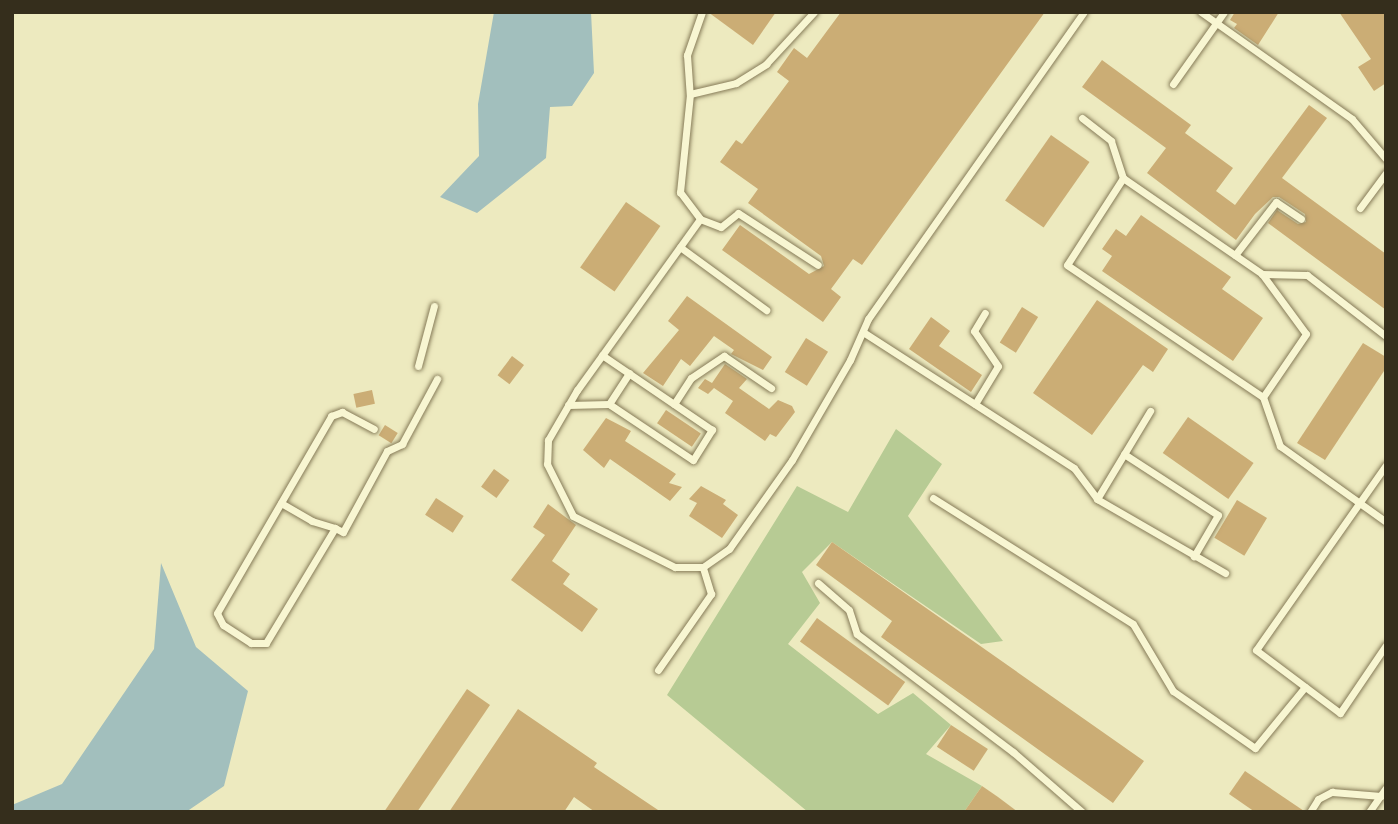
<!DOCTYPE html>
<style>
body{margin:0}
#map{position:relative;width:1398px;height:824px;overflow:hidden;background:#edeabf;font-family:"PT Serif",serif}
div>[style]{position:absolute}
.green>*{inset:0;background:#b7cb94}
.water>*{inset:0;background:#a2bfbd}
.building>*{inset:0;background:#cbad75;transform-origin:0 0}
.roads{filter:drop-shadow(0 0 2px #867b58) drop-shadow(0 0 2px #867b58)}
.lane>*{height:7px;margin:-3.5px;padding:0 3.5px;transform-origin:3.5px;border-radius:3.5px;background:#f8f6d2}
span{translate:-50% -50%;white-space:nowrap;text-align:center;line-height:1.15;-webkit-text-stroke:7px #f5f3cf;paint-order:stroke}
.frame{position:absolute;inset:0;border:14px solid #352e1c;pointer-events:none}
</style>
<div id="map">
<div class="green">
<i style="clip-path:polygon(896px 429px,942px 464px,908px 516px,1003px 641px,981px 644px,832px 542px,802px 572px,820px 603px,788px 644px,878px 714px,913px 693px,951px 725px,926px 754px,982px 786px,964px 812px,808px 812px,667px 695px,797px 486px,848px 512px)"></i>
</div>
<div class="water">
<i style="clip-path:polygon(494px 12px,591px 12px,594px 73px,572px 106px,550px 107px,546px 158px,477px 213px,440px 197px,479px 156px,478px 104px)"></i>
<i style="clip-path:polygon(161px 563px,196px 647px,248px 691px,224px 786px,186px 812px,12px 812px,12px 805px,62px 784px,154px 649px)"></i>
</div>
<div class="building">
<i style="clip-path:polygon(708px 12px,776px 12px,753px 45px)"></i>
<i style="clip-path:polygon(841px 12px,1045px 12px,862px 265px,853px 259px,831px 289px,841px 297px,823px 322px,722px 250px,740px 225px,809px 274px,824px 266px,821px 256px,748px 203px,758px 189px,720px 162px,736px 140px,742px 144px,789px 81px,777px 72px,794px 48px,807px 58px)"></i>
<i style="clip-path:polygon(1235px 12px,1279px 12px,1258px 45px,1234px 28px,1237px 24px,1230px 20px)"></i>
<i style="clip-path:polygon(1339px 12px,1386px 12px,1386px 83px,1374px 91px,1358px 67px,1371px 59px)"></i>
<i style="clip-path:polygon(1102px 60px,1191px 125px,1185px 133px,1233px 168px,1216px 191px,1235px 205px,1309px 105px,1327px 118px,1282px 178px,1386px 254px,1386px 310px,1268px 223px,1277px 210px,1298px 224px,1306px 222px,1305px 214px,1279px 197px,1273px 197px,1255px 214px,1236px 240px,1147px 173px,1166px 148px,1082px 87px)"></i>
<i style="left:1051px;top:135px;width:47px;height:80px;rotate:35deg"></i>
<i style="left:626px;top:202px;width:42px;height:80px;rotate:35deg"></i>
<i style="clip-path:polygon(1141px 215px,1231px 277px,1222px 289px,1263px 318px,1233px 361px,1102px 271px,1112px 256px,1102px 249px,1116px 229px,1126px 236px)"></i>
<i style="clip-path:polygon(687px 296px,772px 357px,763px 370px,731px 354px,734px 350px,714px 336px,690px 366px,681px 359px,663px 386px,643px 373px,679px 330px,668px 321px)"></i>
<i style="clip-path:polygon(1097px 300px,1168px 349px,1153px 372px,1143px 365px,1092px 435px,1033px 393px)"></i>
<i style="left:1022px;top:307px;width:19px;height:42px;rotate:32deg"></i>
<i style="clip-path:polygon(931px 317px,950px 331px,939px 346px,982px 375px,971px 392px,909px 349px)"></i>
<i style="left:806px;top:338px;width:26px;height:40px;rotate:32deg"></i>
<i style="clip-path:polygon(1363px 343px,1386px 357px,1386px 368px,1325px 460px,1297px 443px)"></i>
<i style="left:512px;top:356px;width:15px;height:24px;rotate:37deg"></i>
<i style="clip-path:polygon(725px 364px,747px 379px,739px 388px,769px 409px,778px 400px,792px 406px,795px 412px,776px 437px,770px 434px,765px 441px,725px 413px,733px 401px,714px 388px,708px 394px,698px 388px,705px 379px,712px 383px)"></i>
<i style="left:372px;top:390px;width:14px;height:19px;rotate:78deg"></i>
<i style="left:666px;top:410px;width:42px;height:16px;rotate:34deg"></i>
<i style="left:1188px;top:417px;width:80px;height:44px;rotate:35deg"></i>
<i style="clip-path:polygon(606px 418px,631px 431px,625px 441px,676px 474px,669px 483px,682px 487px,670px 501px,610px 459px,604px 468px,583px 450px)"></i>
<i style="left:385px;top:425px;width:15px;height:12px;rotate:32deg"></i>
<i style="left:494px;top:469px;width:19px;height:22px;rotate:36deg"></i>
<i style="clip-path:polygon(701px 486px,726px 500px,723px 504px,738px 515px,722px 538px,689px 516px,697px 503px,689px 499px)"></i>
<i style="left:436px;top:498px;width:33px;height:20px;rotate:33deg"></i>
<i style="left:1237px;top:500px;width:35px;height:44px;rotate:31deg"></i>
<i style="clip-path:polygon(548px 504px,576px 525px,552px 561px,570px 574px,563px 584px,598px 609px,582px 632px,511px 580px,545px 535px,533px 527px)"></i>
<i style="clip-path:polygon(832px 542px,1144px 761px,1113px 803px,881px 637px,892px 621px,816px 565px)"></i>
<i style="left:817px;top:618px;width:109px;height:29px;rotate:36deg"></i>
<i style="clip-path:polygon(467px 689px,490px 705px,417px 812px,384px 812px)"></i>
<i style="clip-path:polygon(518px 709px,597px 763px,594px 767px,661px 812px,595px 812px,574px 797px,564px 812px,449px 812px)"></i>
<i style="left:951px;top:725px;width:44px;height:26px;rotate:33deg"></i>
<i style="clip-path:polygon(1245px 771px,1304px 811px,1304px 812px,1255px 812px,1229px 794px)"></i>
<i style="clip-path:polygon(982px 786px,998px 797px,1018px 812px,964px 812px)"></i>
</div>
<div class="roads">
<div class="lane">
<i style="left:702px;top:12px;width:46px;rotate:109.2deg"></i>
<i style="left:687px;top:55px;width:39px;rotate:86deg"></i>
<i style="left:690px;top:94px;width:99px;rotate:95.8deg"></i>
<i style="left:680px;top:192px;width:34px;rotate:53deg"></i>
<i style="left:700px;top:219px;width:211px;rotate:125.7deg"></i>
<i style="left:577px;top:390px;width:58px;rotate:120.1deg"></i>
<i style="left:548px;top:440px;width:24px;rotate:92deg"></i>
<i style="left:547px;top:464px;width:58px;rotate:63.4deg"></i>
<i style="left:573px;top:516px;width:114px;rotate:26.6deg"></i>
<i style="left:675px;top:567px;width:28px"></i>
<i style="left:703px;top:567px;width:32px;rotate:-35deg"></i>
<i style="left:729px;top:549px;width:109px;rotate:-54.7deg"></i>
<i style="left:792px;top:460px;width:116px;rotate:-59.9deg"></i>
<i style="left:850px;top:360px;width:45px;rotate:-66.3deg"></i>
<i style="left:868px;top:319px;width:375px;rotate:-54.9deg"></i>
<i style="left:1201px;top:12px;width:185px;rotate:35.3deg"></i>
<i style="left:1352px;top:119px;width:52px;rotate:49.6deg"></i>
<i style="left:1173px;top:84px;width:88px;rotate:-54.7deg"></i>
<i style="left:690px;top:94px;width:47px;rotate:-13.4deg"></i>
<i style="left:736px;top:83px;width:36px;rotate:-32deg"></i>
<i style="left:766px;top:64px;width:71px;rotate:-47.3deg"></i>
<i style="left:1082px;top:118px;width:37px;rotate:38deg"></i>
<i style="left:1111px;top:141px;width:39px;rotate:72deg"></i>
<i style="left:1123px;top:178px;width:169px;rotate:34.6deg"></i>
<i style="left:1262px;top:274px;width:45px;rotate:1.3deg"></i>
<i style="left:1307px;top:275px;width:100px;rotate:37.7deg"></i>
<i style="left:1123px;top:178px;width:103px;rotate:122.8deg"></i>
<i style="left:1067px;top:265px;width:236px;rotate:34deg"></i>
<i style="left:1263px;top:397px;width:52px;rotate:70.9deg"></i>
<i style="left:1280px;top:446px;width:130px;rotate:35.6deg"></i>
<i style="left:1360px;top:208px;width:44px;rotate:-53.4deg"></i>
<i style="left:700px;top:219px;width:22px;rotate:21deg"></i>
<i style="left:721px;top:227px;width:22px;rotate:-39deg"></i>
<i style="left:738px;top:213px;width:95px;rotate:33deg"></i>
<i style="left:680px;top:247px;width:107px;rotate:36.2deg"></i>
<i style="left:1235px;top:255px;width:67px;rotate:-52.3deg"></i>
<i style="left:1276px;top:202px;width:30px;rotate:34deg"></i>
<i style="left:1262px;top:274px;width:74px;rotate:53.7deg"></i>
<i style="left:1306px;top:334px;width:76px;rotate:124.3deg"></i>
<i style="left:863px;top:332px;width:251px;rotate:32.8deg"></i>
<i style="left:1074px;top:468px;width:39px;rotate:53deg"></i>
<i style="left:1097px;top:499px;width:148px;rotate:30deg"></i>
<i style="left:418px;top:366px;width:62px;rotate:-75.1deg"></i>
<i style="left:609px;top:404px;width:37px;rotate:-57deg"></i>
<i style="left:674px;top:404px;width:31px;rotate:-57deg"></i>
<i style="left:691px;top:378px;width:40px;rotate:-34deg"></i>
<i style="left:724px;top:356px;width:57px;rotate:34.2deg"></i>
<i style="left:975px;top:404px;width:44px;rotate:-58.8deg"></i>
<i style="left:998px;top:366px;width:42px;rotate:-124.4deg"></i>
<i style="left:974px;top:331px;width:21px;rotate:-59deg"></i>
<i style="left:568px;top:405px;width:41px;rotate:-1.4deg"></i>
<i style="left:609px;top:404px;width:101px;rotate:33.7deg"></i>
<i style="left:693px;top:460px;width:36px;rotate:-58deg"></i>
<i style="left:712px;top:430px;width:133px;rotate:-145.7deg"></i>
<i style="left:1124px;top:454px;width:112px;rotate:33deg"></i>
<i style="left:1218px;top:515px;width:48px;rotate:120.3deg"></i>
<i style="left:1386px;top:465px;width:226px;rotate:125.1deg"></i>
<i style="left:1256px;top:650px;width:105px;rotate:36.9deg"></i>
<i style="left:1340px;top:713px;width:82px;rotate:-55.9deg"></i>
<i style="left:933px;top:498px;width:236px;rotate:32.2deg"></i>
<i style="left:1133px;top:624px;width:78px;rotate:59.2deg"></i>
<i style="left:1173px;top:691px;width:100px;rotate:34.8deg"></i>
<i style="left:1255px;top:748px;width:79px;rotate:-50.7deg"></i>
<i style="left:1097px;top:499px;width:103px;rotate:-58.9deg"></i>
<i style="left:281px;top:503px;width:36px;rotate:30deg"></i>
<i style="left:312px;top:521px;width:24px;rotate:17deg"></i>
<i style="left:335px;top:528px;width:134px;rotate:121deg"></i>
<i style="left:266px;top:643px;width:15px;rotate:180deg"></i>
<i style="left:251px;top:643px;width:33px;rotate:-147deg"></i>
<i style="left:223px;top:625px;width:13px;rotate:-117deg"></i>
<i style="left:217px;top:613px;width:228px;rotate:-59.9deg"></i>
<i style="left:331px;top:416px;width:12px;rotate:-20deg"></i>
<i style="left:342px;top:412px;width:36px;rotate:28deg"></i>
<i style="left:335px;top:528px;width:9px;rotate:27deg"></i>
<i style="left:343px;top:532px;width:92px;rotate:-61.5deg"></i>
<i style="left:387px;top:451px;width:17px;rotate:-25deg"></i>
<i style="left:402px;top:444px;width:74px;rotate:-61.7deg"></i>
<i style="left:818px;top:583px;width:41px;rotate:41.1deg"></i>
<i style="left:849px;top:610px;width:25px;rotate:72deg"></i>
<i style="left:857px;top:634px;width:196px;rotate:37.1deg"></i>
<i style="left:1013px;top:752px;width:91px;rotate:41deg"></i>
<i style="left:658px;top:670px;width:93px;rotate:-55.1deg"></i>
<i style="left:711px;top:594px;width:28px;rotate:-107deg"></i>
<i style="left:1310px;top:812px;width:15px;rotate:-58deg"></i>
<i style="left:1318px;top:799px;width:16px;rotate:-27deg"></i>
<i style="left:1332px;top:792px;width:49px;rotate:4.7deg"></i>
<i style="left:1369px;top:812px;width:29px;rotate:-55deg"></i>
</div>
</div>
<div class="frame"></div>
</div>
